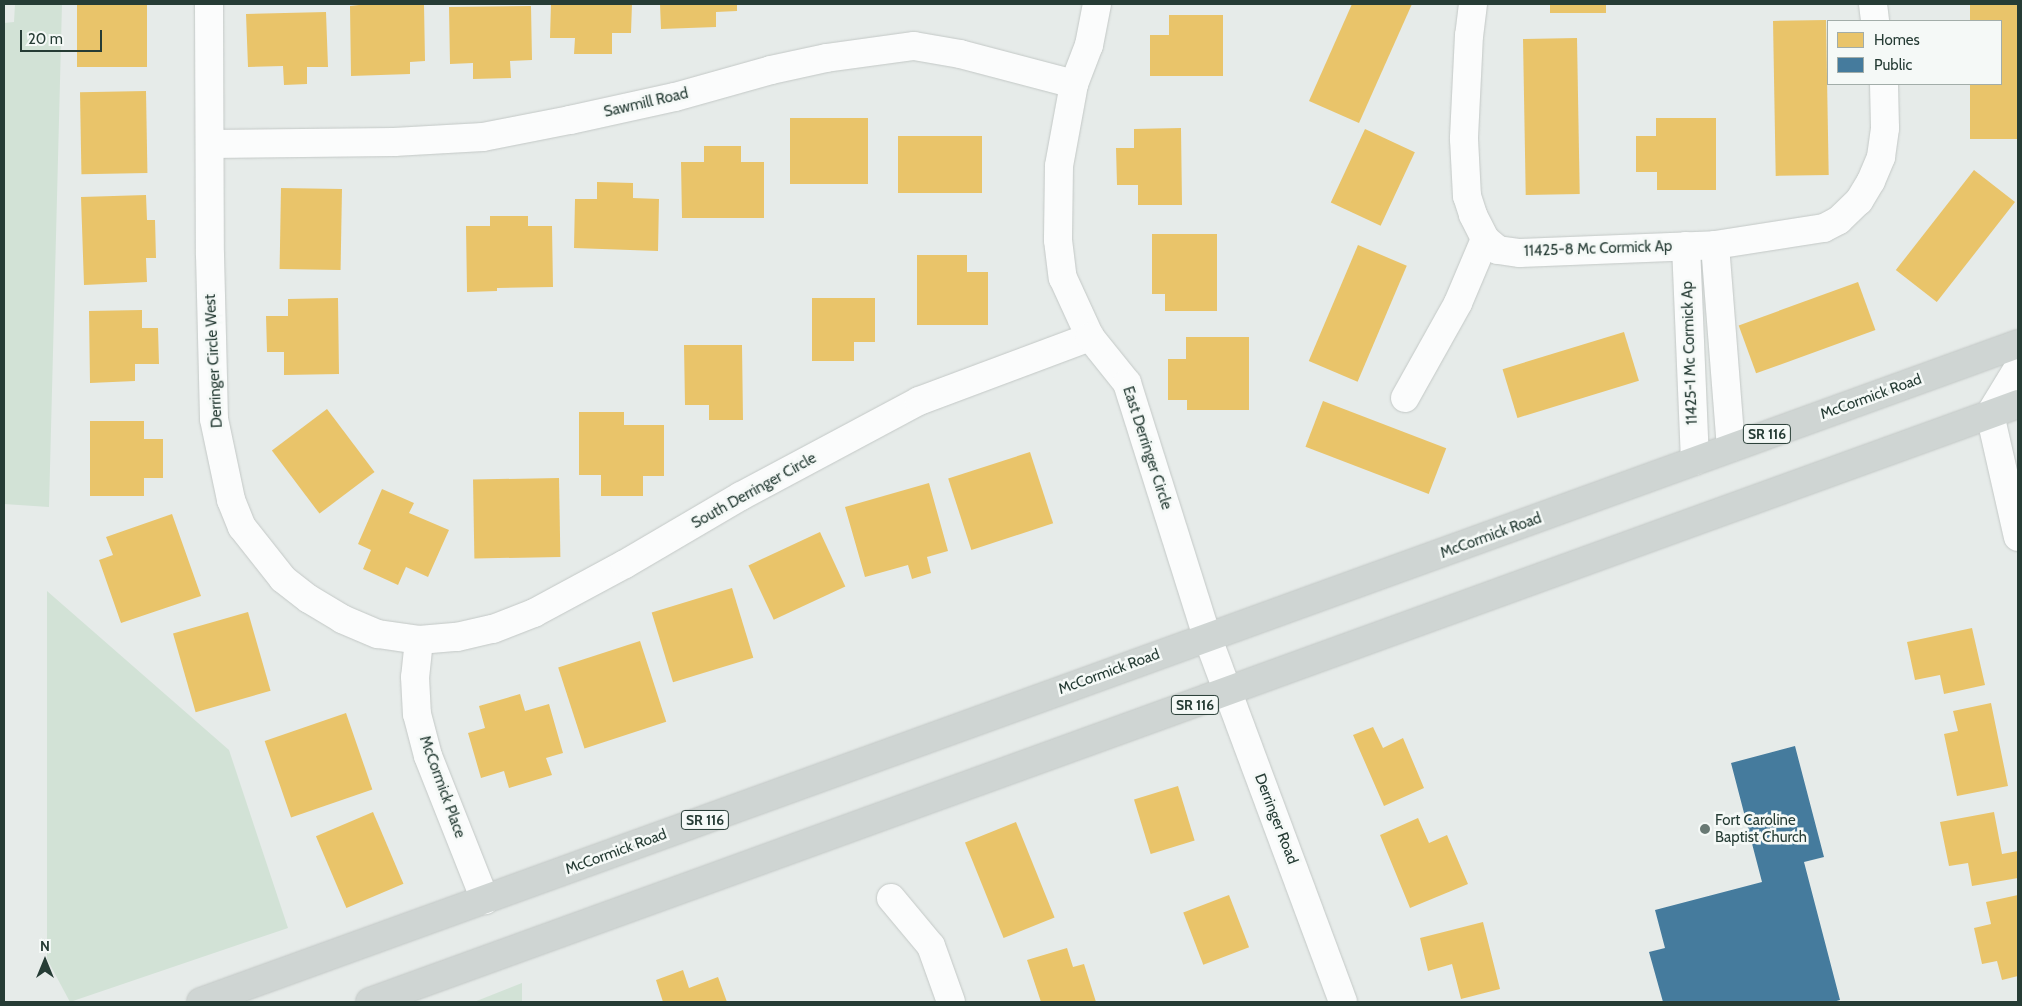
<!DOCTYPE html>
<style>
body{margin:0}
#map{position:relative;width:2022px;height:1006px;overflow:hidden;background:#e6ebe9;font-family:Cabin,sans-serif}
div>[style]{position:absolute}
.green>*{inset:0;background:#d2e2d6}
.homes>*{inset:0;background:#e9c46a;transform-origin:0 0}
.public>*{inset:0;background:#457b9d}
.roads{filter:drop-shadow(0 0 1px #c3c8c6) drop-shadow(0 0 1px #c3c8c6)}
.minor>*{height:28px;margin:-14px;padding:0 14px;transform-origin:14px;border-radius:14px;background:#fbfcfc}
.primary>*{height:28px;margin:-14px;padding:0 14px;transform-origin:14px;border-radius:14px;background:#cfd5d3}
.dots>*{width:14px;height:14px;translate:-50% -50%;box-sizing:border-box;border:2px solid #f5f9f7;border-radius:50%}
span{translate:-50% -50%;white-space:nowrap;text-align:center;line-height:1.15;-webkit-text-stroke:5px #f5f9f7;paint-order:stroke}
.shield-label span{padding:1px 4px;background:#f5f9f7;border:1px solid;border-radius:4px;-webkit-text-stroke-width:0}
.shield-label{font-size:14px;color:#263c35;font-weight:700}
.street-label{font-size:15px;color:#263c35}
.poi-label{font-size:15px;color:#263c35}
.left{translate:0 -50%;text-align:left}
.frame{position:absolute;inset:0;border:5px solid #263c35;pointer-events:none}
.legend{position:absolute;left:1827px;top:20px;width:175px;height:65px;box-sizing:border-box;background:#f5f9f7;border:1px solid #a2ada9;margin:0;padding:6px 9px;list-style:none;font-size:15px;color:#263c35}
.legend li{display:flex;align-items:center;gap:10px;height:25px}
.legend b{width:25px;border:1px solid #a2ada9}
.north{position:absolute;left:20px;top:936px;width:50px;height:50px;-webkit-text-stroke:4px #f5f9f7;paint-order:stroke;rotate:0deg;font-size:14px;font-weight:700;line-height:20px;text-align:center;color:#263c35}
.north::after{content:'';display:block;margin:auto;width:18px;height:22px;background:#263c35;clip-path:polygon(50% 0,100% 100%,50% 72%,0 100%)}
.scale{position:absolute;left:20px;top:30px;width:82px;height:22px;box-sizing:border-box;border:2px solid #263c35;border-top:0;padding-left:6px;font-size:15px;line-height:18px;white-space:nowrap;color:#263c35;-webkit-text-stroke:4px #f5f9f7;paint-order:stroke}
</style>
<div id="map">
<div class="green">
<i style="clip-path:polygon(15px 4px,62px 4px,49px 507px,4px 504px,4px 23px,14px 22px)"></i>
<i style="clip-path:polygon(47px 591px,229px 750px,288px 928px,70px 1002px,47px 959px)"></i>
<i style="clip-path:polygon(522px 983px,522px 1002px,474px 1002px)"></i>
</div>
<div class="homes">
<i style="left:77px;top:4px;width:70px;height:63px"></i>
<i style="clip-path:polygon(368px 4px,424px 4px,425px 61px,410px 62px,410px 74px,351px 76px,350px 6px)"></i>
<i style="clip-path:polygon(551px 4px,632px 4px,631px 33px,612px 33px,612px 54px,574px 54px,575px 38px,550px 38px)"></i>
<i style="clip-path:polygon(660px 4px,737px 4px,737px 11px,716px 12px,716px 27px,661px 29px)"></i>
<i style="clip-path:polygon(1352px 4px,1412px 4px,1359px 123px,1309px 101px)"></i>
<i style="left:1550px;top:4px;width:56px;height:9px"></i>
<i style="clip-path:polygon(1970px 4px,2018px 4px,2018px 139px,1970px 139px,1970px 84px,2001px 84px,2001px 21px,1970px 21px)"></i>
<i style="clip-path:polygon(531px 6px,532px 60px,510px 61px,511px 78px,473px 79px,473px 63px,450px 64px,449px 7px)"></i>
<i style="clip-path:polygon(326px 12px,328px 67px,307px 67px,307px 84px,284px 85px,283px 66px,248px 67px,246px 14px)"></i>
<i style="clip-path:polygon(1169px 15px,1223px 15px,1223px 76px,1150px 76px,1150px 35px,1169px 35px)"></i>
<i style="left:1826px;top:20px;width:155px;height:53px;rotate:89deg"></i>
<i style="left:1577px;top:38px;width:156px;height:54px;rotate:89deg"></i>
<i style="left:146px;top:91px;width:82px;height:66px;rotate:89deg"></i>
<i style="left:790px;top:118px;width:78px;height:66px"></i>
<i style="clip-path:polygon(1656px 118px,1716px 118px,1716px 190px,1657px 190px,1657px 172px,1636px 172px,1636px 136px,1656px 136px)"></i>
<i style="clip-path:polygon(1181px 128px,1182px 205px,1138px 205px,1138px 185px,1117px 185px,1116px 148px,1134px 148px,1134px 129px)"></i>
<i style="left:1365px;top:129px;width:55px;height:81px;rotate:25deg"></i>
<i style="left:898px;top:136px;width:84px;height:57px"></i>
<i style="clip-path:polygon(704px 146px,741px 146px,741px 162px,764px 162px,764px 218px,682px 218px,681px 162px,704px 162px)"></i>
<i style="left:1974px;top:170px;width:52px;height:127px;rotate:38deg"></i>
<i style="clip-path:polygon(597px 182px,633px 183px,633px 198px,659px 199px,658px 251px,574px 248px,575px 199px,597px 199px)"></i>
<i style="left:281px;top:188px;width:61px;height:81px;rotate:1deg"></i>
<i style="clip-path:polygon(146px 195px,147px 220px,155px 220px,156px 258px,146px 258px,147px 282px,84px 285px,81px 197px)"></i>
<i style="clip-path:polygon(490px 216px,528px 216px,528px 226px,552px 226px,553px 287px,497px 288px,497px 291px,467px 292px,466px 226px,490px 226px)"></i>
<i style="clip-path:polygon(1152px 234px,1217px 234px,1217px 311px,1165px 311px,1165px 294px,1152px 294px)"></i>
<i style="left:1358px;top:245px;width:53px;height:126px;rotate:23deg"></i>
<i style="clip-path:polygon(917px 255px,967px 255px,967px 272px,988px 272px,988px 325px,917px 325px)"></i>
<i style="left:1858px;top:282px;width:51px;height:127px;rotate:70deg"></i>
<i style="clip-path:polygon(338px 298px,339px 374px,284px 375px,284px 352px,267px 352px,266px 316px,288px 316px,288px 299px)"></i>
<i style="clip-path:polygon(812px 298px,875px 298px,875px 342px,854px 342px,854px 361px,812px 361px)"></i>
<i style="clip-path:polygon(142px 310px,142px 328px,158px 328px,159px 364px,135px 364px,135px 381px,90px 383px,89px 311px)"></i>
<i style="left:1624px;top:332px;width:51px;height:127px;rotate:73deg"></i>
<i style="clip-path:polygon(1186px 337px,1249px 337px,1249px 410px,1187px 410px,1187px 400px,1168px 400px,1168px 359px,1186px 359px)"></i>
<i style="clip-path:polygon(684px 345px,742px 345px,743px 420px,709px 420px,709px 405px,685px 405px)"></i>
<i style="left:1323px;top:401px;width:132px;height:49px;rotate:21deg"></i>
<i style="left:327px;top:409px;width:79px;height:69px;rotate:53deg"></i>
<i style="clip-path:polygon(579px 412px,624px 412px,624px 425px,664px 425px,664px 476px,643px 476px,643px 496px,601px 496px,601px 475px,579px 475px)"></i>
<i style="clip-path:polygon(90px 421px,144px 421px,144px 439px,163px 439px,163px 478px,144px 478px,144px 496px,90px 496px)"></i>
<i style="left:1030px;top:452px;width:75px;height:86px;rotate:72deg"></i>
<i style="left:559px;top:478px;width:79px;height:86px;rotate:89deg"></i>
<i style="clip-path:polygon(929px 483px,948px 551px,927px 557px,931px 573px,912px 579px,908px 565px,865px 577px,845px 507px)"></i>
<i style="clip-path:polygon(382px 489px,414px 503px,409px 513px,449px 530px,428px 577px,406px 567px,398px 585px,363px 569px,371px 550px,358px 544px)"></i>
<i style="clip-path:polygon(172px 514px,201px 596px,121px 623px,99px 560px,113px 555px,106px 537px)"></i>
<i style="left:820px;top:532px;width:60px;height:79px;rotate:65deg"></i>
<i style="left:732px;top:588px;width:73px;height:84px;rotate:73deg"></i>
<i style="left:248px;top:612px;width:82px;height:78px;rotate:74deg"></i>
<i style="clip-path:polygon(1972px 628px,1985px 685px,1944px 694px,1940px 675px,1915px 680px,1907px 642px)"></i>
<i style="left:640px;top:641px;width:85px;height:86px;rotate:72deg"></i>
<i style="clip-path:polygon(520px 694px,525px 711px,549px 704px,563px 753px,546px 758px,552px 775px,509px 788px,504px 771px,481px 778px,468px 733px,485px 728px,479px 706px)"></i>
<i style="clip-path:polygon(1991px 703px,2008px 786px,1957px 796px,1944px 734px,1958px 731px,1953px 711px)"></i>
<i style="left:346px;top:713px;width:81px;height:86px;rotate:71deg"></i>
<i style="clip-path:polygon(1373px 727px,1383px 748px,1403px 738px,1424px 788px,1384px 806px,1353px 735px)"></i>
<i style="left:1178px;top:786px;width:57px;height:46px;rotate:73deg"></i>
<i style="left:373px;top:812px;width:78px;height:62px;rotate:67deg"></i>
<i style="clip-path:polygon(1994px 812px,2002px 854px,2018px 851px,2018px 878px,1972px 886px,1968px 863px,1949px 866px,1940px 822px)"></i>
<i style="clip-path:polygon(1418px 818px,1429px 843px,1447px 835px,1468px 884px,1410px 908px,1380px 835px)"></i>
<i style="left:1016px;top:822px;width:103px;height:55px;rotate:68deg"></i>
<i style="left:1229px;top:895px;width:56px;height:49px;rotate:69deg"></i>
<i style="clip-path:polygon(2018px 895px,2018px 976px,2002px 980px,1997px 961px,1982px 964px,1974px 928px,1991px 924px,1986px 902px)"></i>
<i style="clip-path:polygon(1483px 922px,1500px 989px,1461px 999px,1452px 964px,1428px 971px,1420px 938px)"></i>
<i style="clip-path:polygon(1067px 948px,1073px 967px,1084px 964px,1096px 1002px,1041px 1002px,1027px 960px)"></i>
<i style="clip-path:polygon(683px 970px,689px 988px,718px 977px,727px 1002px,663px 1002px,656px 980px)"></i>
</div>
<div class="public">
<i style="clip-path:polygon(1795px 746px,1824px 857px,1804px 862px,1840px 1000px,1833px 1002px,1663px 1002px,1649px 952px,1665px 948px,1655px 910px,1762px 882px,1731px 763px)"></i>
</div>
<div class="roads">
<div class="minor">
<i style="left:209px;top:4px;width:251px;rotate:89.8deg"></i>
<i style="left:210px;top:255px;width:164px;rotate:88.6deg"></i>
<i style="left:214px;top:419px;width:83px;rotate:78.1deg"></i>
<i style="left:231px;top:500px;width:29px;rotate:68deg"></i>
<i style="left:242px;top:527px;width:66px;rotate:51.7deg"></i>
<i style="left:283px;top:579px;width:33px;rotate:38deg"></i>
<i style="left:309px;top:599px;width:39px;rotate:31deg"></i>
<i style="left:342px;top:619px;width:39px;rotate:23deg"></i>
<i style="left:378px;top:634px;width:41px;rotate:8.3deg"></i>
<i style="left:419px;top:640px;width:38px;rotate:-5deg"></i>
<i style="left:457px;top:637px;width:37px;rotate:-13deg"></i>
<i style="left:493px;top:629px;width:44px;rotate:-21.3deg"></i>
<i style="left:534px;top:613px;width:103px;rotate:-28.3deg"></i>
<i style="left:625px;top:564px;width:134px;rotate:-30.4deg"></i>
<i style="left:741px;top:496px;width:202px;rotate:-28.1deg"></i>
<i style="left:919px;top:401px;width:183px;rotate:-20.5deg"></i>
<i style="left:1097px;top:4px;width:42px;rotate:101deg"></i>
<i style="left:1089px;top:45px;width:42px;rotate:111deg"></i>
<i style="left:1074px;top:84px;width:83px;rotate:100.4deg"></i>
<i style="left:1059px;top:166px;width:74px;rotate:90.8deg"></i>
<i style="left:1058px;top:240px;width:38px;rotate:83deg"></i>
<i style="left:1063px;top:278px;width:65px;rotate:65.4deg"></i>
<i style="left:1090px;top:337px;width:59px;rotate:51.2deg"></i>
<i style="left:1127px;top:383px;width:265px;rotate:72.5deg"></i>
<i style="left:1207px;top:636px;width:390px;rotate:69.6deg"></i>
<i style="left:1473px;top:4px;width:31px;rotate:97deg"></i>
<i style="left:1469px;top:35px;width:104px;rotate:92.8deg"></i>
<i style="left:1464px;top:139px;width:57px;rotate:87deg"></i>
<i style="left:1467px;top:196px;width:20px;rotate:72deg"></i>
<i style="left:1473px;top:215px;width:27px;rotate:63deg"></i>
<i style="left:1485px;top:239px;width:17px;rotate:40deg"></i>
<i style="left:1498px;top:250px;width:22px;rotate:8deg"></i>
<i style="left:1520px;top:253px;width:195px;rotate:-2.3deg"></i>
<i style="left:1715px;top:245px;width:110px;rotate:-8.9deg"></i>
<i style="left:1824px;top:228px;width:17px;rotate:-28deg"></i>
<i style="left:1839px;top:220px;width:28px;rotate:-44deg"></i>
<i style="left:1859px;top:201px;width:23px;rotate:-59deg"></i>
<i style="left:1871px;top:181px;width:26px;rotate:-67deg"></i>
<i style="left:1881px;top:157px;width:29px;rotate:-82deg"></i>
<i style="left:1885px;top:128px;width:44px;rotate:-91.3deg"></i>
<i style="left:1873px;top:4px;width:17px;rotate:83deg"></i>
<i style="left:211px;top:144px;width:183px;rotate:-0.6deg"></i>
<i style="left:394px;top:142px;width:89px;rotate:-3.2deg"></i>
<i style="left:483px;top:137px;width:89px;rotate:-11.1deg"></i>
<i style="left:570px;top:120px;width:107px;rotate:-12.4deg"></i>
<i style="left:675px;top:97px;width:100px;rotate:-15.7deg"></i>
<i style="left:771px;top:70px;width:56px;rotate:-12.3deg"></i>
<i style="left:826px;top:58px;width:89px;rotate:-7.8deg"></i>
<i style="left:914px;top:46px;width:47px;rotate:9.9deg"></i>
<i style="left:960px;top:54px;width:118px;rotate:14.7deg"></i>
<i style="left:1715px;top:245px;width:203px;rotate:85.5deg"></i>
<i style="left:1686px;top:246px;width:215px;rotate:87.6deg"></i>
<i style="left:2018px;top:368px;width:54px;rotate:121.3deg"></i>
<i style="left:1990px;top:414px;width:126px;rotate:77.2deg"></i>
<i style="left:1405px;top:398px;width:109px;rotate:-60.8deg"></i>
<i style="left:1458px;top:303px;width:69px;rotate:-67.1deg"></i>
<i style="left:419px;top:640px;width:37px;rotate:96deg"></i>
<i style="left:415px;top:677px;width:37px;rotate:87deg"></i>
<i style="left:417px;top:714px;width:43px;rotate:75.3deg"></i>
<i style="left:428px;top:756px;width:155px;rotate:68.4deg"></i>
<i style="left:891px;top:898px;width:62px;rotate:50.2deg"></i>
<i style="left:931px;top:946px;width:59px;rotate:70.3deg"></i>
</div>
<div class="primary">
<i style="left:201px;top:1002px;width:1932px;rotate:-19.91deg"></i>
<i style="left:370px;top:1002px;width:1753px;rotate:-19.94deg"></i>
</div>
</div>
<div class="dots">
<i style="left:1705px;top:829px;background:#697974"></i>
</div>
<div class="shield-label">
<span style="left:1767px;top:434px">SR 116</span>
<span style="left:1195px;top:705px">SR 116</span>
<span style="left:705px;top:820px">SR 116</span>
</div>
<div class="street-label">
<span style="left:646px;top:103px;rotate:-13deg">Sawmill Road</span>
<span style="left:1598px;top:249px;rotate:-2deg">11425-8 Mc Cormick Ap</span>
<span style="left:1690px;top:353px;rotate:-92deg">11425-1 Mc Cormick Ap</span>
<span style="left:214px;top:361px;rotate:-93deg">Derringer Circle West</span>
<span style="left:1871px;top:397px;rotate:-20deg">McCormick Road</span>
<span style="left:1147px;top:448px;rotate:72deg">East Derringer Circle</span>
<span style="left:754px;top:491px;rotate:-29deg">South Derringer Circle</span>
<span style="left:1491px;top:536px;rotate:-20deg">McCormick Road</span>
<span style="left:1109px;top:672px;rotate:-20deg">McCormick Road</span>
<span style="left:442px;top:787px;rotate:70deg">McCormick Place</span>
<span style="left:1276px;top:819px;rotate:69deg">Derringer Road</span>
<span style="left:616px;top:852px;rotate:-20deg">McCormick Road</span>
</div>
<div class="poi-label">
<span class="left" style="left:1715px;top:829px">Fort Caroline<br>Baptist Church</span>
</div>
<div class="frame"></div>
<ul class="legend">
<li><b style="height:14px;background:#e9c46a"></b>Homes</li>
<li><b style="height:14px;background:#457b9d"></b>Public</li>
</ul>
<div class="north">N</div>
<div class="scale">20 m</div>
</div>
